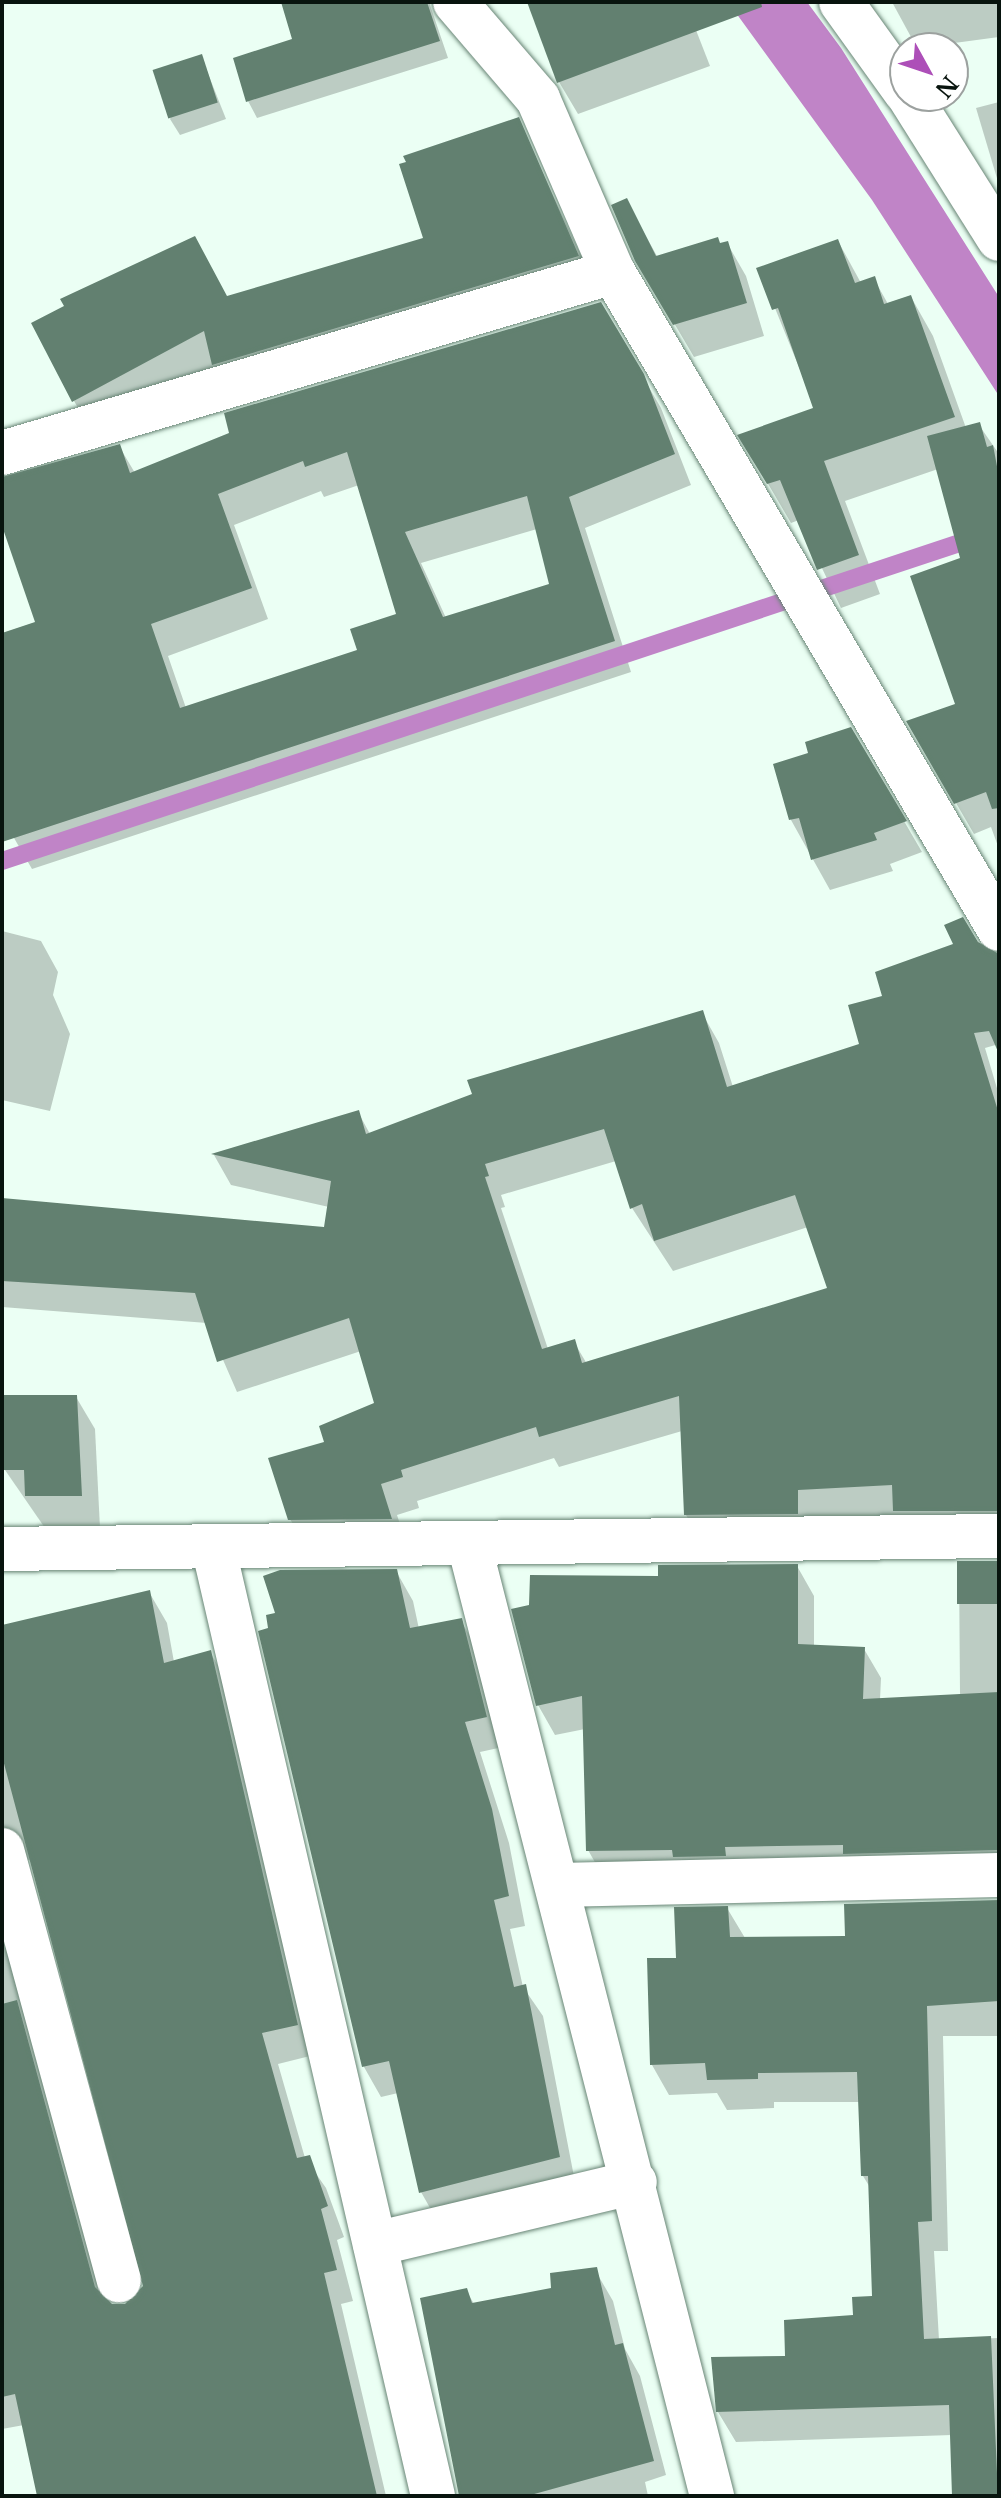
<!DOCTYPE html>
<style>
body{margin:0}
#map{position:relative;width:1001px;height:2498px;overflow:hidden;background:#ebfff4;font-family:"Libre Baskerville",serif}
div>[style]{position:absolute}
.water>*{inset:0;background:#c084c7}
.shadow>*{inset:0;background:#0003}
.stream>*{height:18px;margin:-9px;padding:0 9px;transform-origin:9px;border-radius:9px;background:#c084c7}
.building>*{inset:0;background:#628070;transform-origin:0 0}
.roads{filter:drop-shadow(0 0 2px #688575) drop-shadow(0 0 2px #688575)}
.minor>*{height:44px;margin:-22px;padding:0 22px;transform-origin:22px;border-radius:22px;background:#fff}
span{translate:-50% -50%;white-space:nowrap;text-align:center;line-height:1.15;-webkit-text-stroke:6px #fff;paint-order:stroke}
.frame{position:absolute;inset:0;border:4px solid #08140e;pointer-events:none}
.north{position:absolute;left:889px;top:32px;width:80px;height:80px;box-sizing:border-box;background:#fff;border:2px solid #9ca19f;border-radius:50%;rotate:130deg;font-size:22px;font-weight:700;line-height:32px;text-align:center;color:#08140e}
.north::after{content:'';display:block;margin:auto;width:28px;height:36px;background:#ad4fb8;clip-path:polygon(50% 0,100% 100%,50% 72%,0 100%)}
</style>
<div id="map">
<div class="water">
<i style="clip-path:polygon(728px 2px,807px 2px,841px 48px,999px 297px,999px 396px,872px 200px)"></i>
</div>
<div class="shadow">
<i style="clip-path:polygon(284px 2px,429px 2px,448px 58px,257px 118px,248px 101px,294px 40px)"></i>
<i style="clip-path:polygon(529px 2px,685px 2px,710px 66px,578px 114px,559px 82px)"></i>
<i style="clip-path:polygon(892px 2px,999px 2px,999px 37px,917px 48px)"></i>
<i style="clip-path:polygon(201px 56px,226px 119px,180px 135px,170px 119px)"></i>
<i style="clip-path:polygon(999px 102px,999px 185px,976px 108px)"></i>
<i style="clip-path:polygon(518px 120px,599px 294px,96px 438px,74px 401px,227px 298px,425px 239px)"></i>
<i style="clip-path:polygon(626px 200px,658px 258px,727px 243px,746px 276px,764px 336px,694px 357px,637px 260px)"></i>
<i style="clip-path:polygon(838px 241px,861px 283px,874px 279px,888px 304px,911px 297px,933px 336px,966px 428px,979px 425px,999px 454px,999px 849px,991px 827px,974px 834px,909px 722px,958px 705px,963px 559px,938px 469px,845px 501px,880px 594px,841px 608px,799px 520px,791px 523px,740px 436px,816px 409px,759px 269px)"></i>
<i style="clip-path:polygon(evenodd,600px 304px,661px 408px,691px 485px,585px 528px,631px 672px,32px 869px,14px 838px,2px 796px,2px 635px,38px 623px,2px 520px,2px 479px,119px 446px,135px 473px,600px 304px,359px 485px,398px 615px,360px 652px,186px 708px,168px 656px,268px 619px,234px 525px,321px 491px,324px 497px,359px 485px,600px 304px,537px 529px,551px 585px,446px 618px,421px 563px,537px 529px)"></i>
<i style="clip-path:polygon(851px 730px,922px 852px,890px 864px,893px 871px,830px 890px,791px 820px,776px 765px,811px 754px)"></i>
<i style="clip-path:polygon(2px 931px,41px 941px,58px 972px,53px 995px,70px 1034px,50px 1111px,2px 1100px)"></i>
<i style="clip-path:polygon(evenodd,976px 944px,999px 956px,999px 1044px,985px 1048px,999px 1095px,999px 1515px,703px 1545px,686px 1515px,682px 1431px,559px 1467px,554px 1458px,417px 1501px,419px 1508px,397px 1515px,408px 1549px,308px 1550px,290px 1519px,327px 1443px,377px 1404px,361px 1351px,237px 1392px,207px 1323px,2px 1307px,2px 1200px,325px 1229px,329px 1207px,231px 1185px,214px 1155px,358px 1112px,370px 1134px,702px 1013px,719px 1043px,733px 1087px,861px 1045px,885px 997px,976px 944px,616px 1161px,632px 1208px,673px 1271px,808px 1227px,829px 1289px,587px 1364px,574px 1342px,548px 1349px,501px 1208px,505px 1207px,501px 1195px,616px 1161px)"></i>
<i style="clip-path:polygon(76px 1397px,95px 1429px,100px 1528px,45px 1528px,5px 1470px)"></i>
<i style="clip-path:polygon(999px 1561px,999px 1880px,605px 1880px,588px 1850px,585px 1729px,555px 1735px,538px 1705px,661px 1578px,797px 1566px,814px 1596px,814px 1647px,864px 1649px,881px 1678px,880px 1700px,960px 1696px,959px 1563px)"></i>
<i style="clip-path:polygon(396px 1571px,413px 1601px,419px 1629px,461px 1621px,478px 1650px,503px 1747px,480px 1752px,509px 1843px,525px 1926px,510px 1929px,523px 1987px,543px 2016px,576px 2187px,438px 2222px,421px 2192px,398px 2093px,381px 2097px,364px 2067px,261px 1632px)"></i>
<i style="clip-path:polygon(149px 1592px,167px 1623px,174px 1662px,210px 1652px,228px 1683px,314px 2055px,278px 2064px,305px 2158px,326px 2188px,344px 2237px,337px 2240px,353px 2301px,341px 2304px,386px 2496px,39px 2496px,24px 2425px,2px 2429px,2px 1917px,106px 2300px,113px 2306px,127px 2306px,145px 2288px,33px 1861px,12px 1856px,2px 1867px,2px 1627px)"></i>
<i style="clip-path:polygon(999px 1902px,999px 2036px,943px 2036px,948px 2251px,934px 2251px,939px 2340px,999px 2338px,999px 2496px,954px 2496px,952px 2435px,736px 2442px,718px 2412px,787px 2358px,855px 2317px,874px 2297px,871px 2189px,863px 2176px,860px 2102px,774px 2102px,774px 2108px,727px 2110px,717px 2093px,669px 2095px,652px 2065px,678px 1960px,727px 1908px,745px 1938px,847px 1938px)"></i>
<i style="clip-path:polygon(595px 2270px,613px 2301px,625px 2349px,640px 2376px,666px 2475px,645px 2482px,648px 2496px,461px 2496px,466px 2290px,474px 2304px,554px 2290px)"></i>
</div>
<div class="stream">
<i style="left:2px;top:861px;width:1051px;rotate:-18.37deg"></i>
</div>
<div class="building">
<i style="clip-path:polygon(281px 2px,427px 2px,440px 41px,246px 102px,233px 58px,292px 39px)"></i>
<i style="clip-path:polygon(527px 2px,761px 2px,762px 7px,557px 83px)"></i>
<i style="left:202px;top:54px;width:51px;height:52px;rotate:72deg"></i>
<i style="clip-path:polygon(519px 117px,579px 256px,212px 365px,204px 331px,72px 402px,31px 323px,64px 306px,60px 299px,195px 236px,227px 296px,423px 238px,399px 164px,406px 162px,403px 156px)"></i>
<i style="clip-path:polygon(627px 198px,656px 256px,718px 237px,720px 243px,728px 241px,747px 303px,673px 325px,635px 261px,611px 205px)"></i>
<i style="clip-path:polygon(838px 239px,855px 283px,875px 276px,884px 304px,911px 295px,955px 417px,824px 461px,859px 555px,817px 570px,780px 480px,767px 484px,737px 435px,813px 408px,778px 308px,772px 310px,756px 268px)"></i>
<i style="clip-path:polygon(evenodd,601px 302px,644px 374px,675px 454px,569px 497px,615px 641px,2px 842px,2px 633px,35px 622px,2px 526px,2px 477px,120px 444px,130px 473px,229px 433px,224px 413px,601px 302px,347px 452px,396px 614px,350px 629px,357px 650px,180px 708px,151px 624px,252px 588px,218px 494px,303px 461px,305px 467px,347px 452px,601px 302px,527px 496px,549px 584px,443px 617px,405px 532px,527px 496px)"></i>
<i style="clip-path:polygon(980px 422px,987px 447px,993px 445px,999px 477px,999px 808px,992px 809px,986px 792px,954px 804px,906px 721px,955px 704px,910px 576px,960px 558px,927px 436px)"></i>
<i style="clip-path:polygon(851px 727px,907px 821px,874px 833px,877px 840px,811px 860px,799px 818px,789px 820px,773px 764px,808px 753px,805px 742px)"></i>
<i style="clip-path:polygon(evenodd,963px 917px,978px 942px,999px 954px,999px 1054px,989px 1031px,974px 1033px,999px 1114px,999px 1511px,893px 1511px,892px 1485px,798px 1490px,798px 1514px,684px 1515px,679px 1396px,539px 1437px,536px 1427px,401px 1470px,403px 1477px,381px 1484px,392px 1519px,288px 1520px,268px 1458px,324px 1442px,319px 1426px,374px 1403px,349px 1318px,217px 1362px,195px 1293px,2px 1281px,2px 1198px,324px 1227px,331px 1181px,211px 1154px,359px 1110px,366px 1134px,472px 1094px,467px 1080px,703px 1010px,727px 1087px,859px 1044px,848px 1005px,882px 996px,875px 972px,953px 944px,944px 925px,963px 917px,604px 1129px,630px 1209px,642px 1204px,654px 1241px,795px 1195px,827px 1288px,582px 1363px,575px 1339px,542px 1349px,485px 1177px,489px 1176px,485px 1164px,604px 1129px)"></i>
<i style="clip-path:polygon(4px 1395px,77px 1395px,82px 1496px,25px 1496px,24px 1470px,3px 1470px)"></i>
<i style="left:999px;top:1561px;width:43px;height:42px;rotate:90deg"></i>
<i style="clip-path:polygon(798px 1564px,798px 1644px,865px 1647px,863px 1699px,999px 1692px,999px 1850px,843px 1854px,843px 1845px,725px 1847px,726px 1856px,673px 1857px,672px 1850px,586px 1851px,582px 1696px,536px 1706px,511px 1609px,529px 1605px,530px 1575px,658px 1576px,658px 1565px)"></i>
<i style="clip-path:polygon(397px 1569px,410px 1628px,462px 1618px,487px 1717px,465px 1722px,492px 1809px,509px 1896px,494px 1900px,514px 1987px,526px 1984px,560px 2157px,419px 2193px,389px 2061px,362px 2067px,258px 1631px,268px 1628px,266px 1615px,275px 1613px,263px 1576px,280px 1570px)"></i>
<i style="clip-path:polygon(150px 1590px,164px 1663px,211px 1650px,298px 2025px,262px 2033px,297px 2158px,310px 2155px,328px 2206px,321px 2209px,337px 2270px,324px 2273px,377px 2496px,37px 2496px,15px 2394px,2px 2397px,2px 2004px,17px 2000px,95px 2287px,112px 2304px,125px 2304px,143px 2286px,2px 1756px,2px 1625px)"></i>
<i style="clip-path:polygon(999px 1900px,999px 2001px,927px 2006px,932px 2221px,918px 2222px,924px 2339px,991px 2336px,998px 2496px,952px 2496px,949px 2405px,716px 2412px,711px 2357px,785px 2356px,784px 2320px,853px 2315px,852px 2297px,872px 2296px,868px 2176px,861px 2176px,857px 2072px,758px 2073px,758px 2079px,707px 2080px,705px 2063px,650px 2065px,647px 1958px,676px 1958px,674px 1907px,728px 1906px,730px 1937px,845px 1936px,844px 1904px)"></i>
<i style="clip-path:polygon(597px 2267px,615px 2345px,623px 2343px,654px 2461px,527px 2496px,459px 2496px,420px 2298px,467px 2288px,472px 2303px,551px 2288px,550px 2273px)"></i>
</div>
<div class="roads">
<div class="minor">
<i style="left:455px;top:2px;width:128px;rotate:49.4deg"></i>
<i style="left:538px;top:99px;width:189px;rotate:66.6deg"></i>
<i style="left:613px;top:272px;width:762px;rotate:59.56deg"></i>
<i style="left:841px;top:2px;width:110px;rotate:54.3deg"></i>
<i style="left:909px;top:96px;width:169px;rotate:57.8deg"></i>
<i style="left:2px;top:453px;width:637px;rotate:-16.5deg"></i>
<i style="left:469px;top:1544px;width:983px;rotate:75.68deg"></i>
<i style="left:213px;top:1546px;width:975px;rotate:76.96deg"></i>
<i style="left:2px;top:1549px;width:997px;rotate:-0.75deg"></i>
<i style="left:2px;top:1850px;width:446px;rotate:74.8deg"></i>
<i style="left:558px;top:1885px;width:441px;rotate:-1.3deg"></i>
<i style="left:375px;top:2244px;width:267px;rotate:-13.4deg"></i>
</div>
</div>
<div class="frame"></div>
<div class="north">N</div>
</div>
